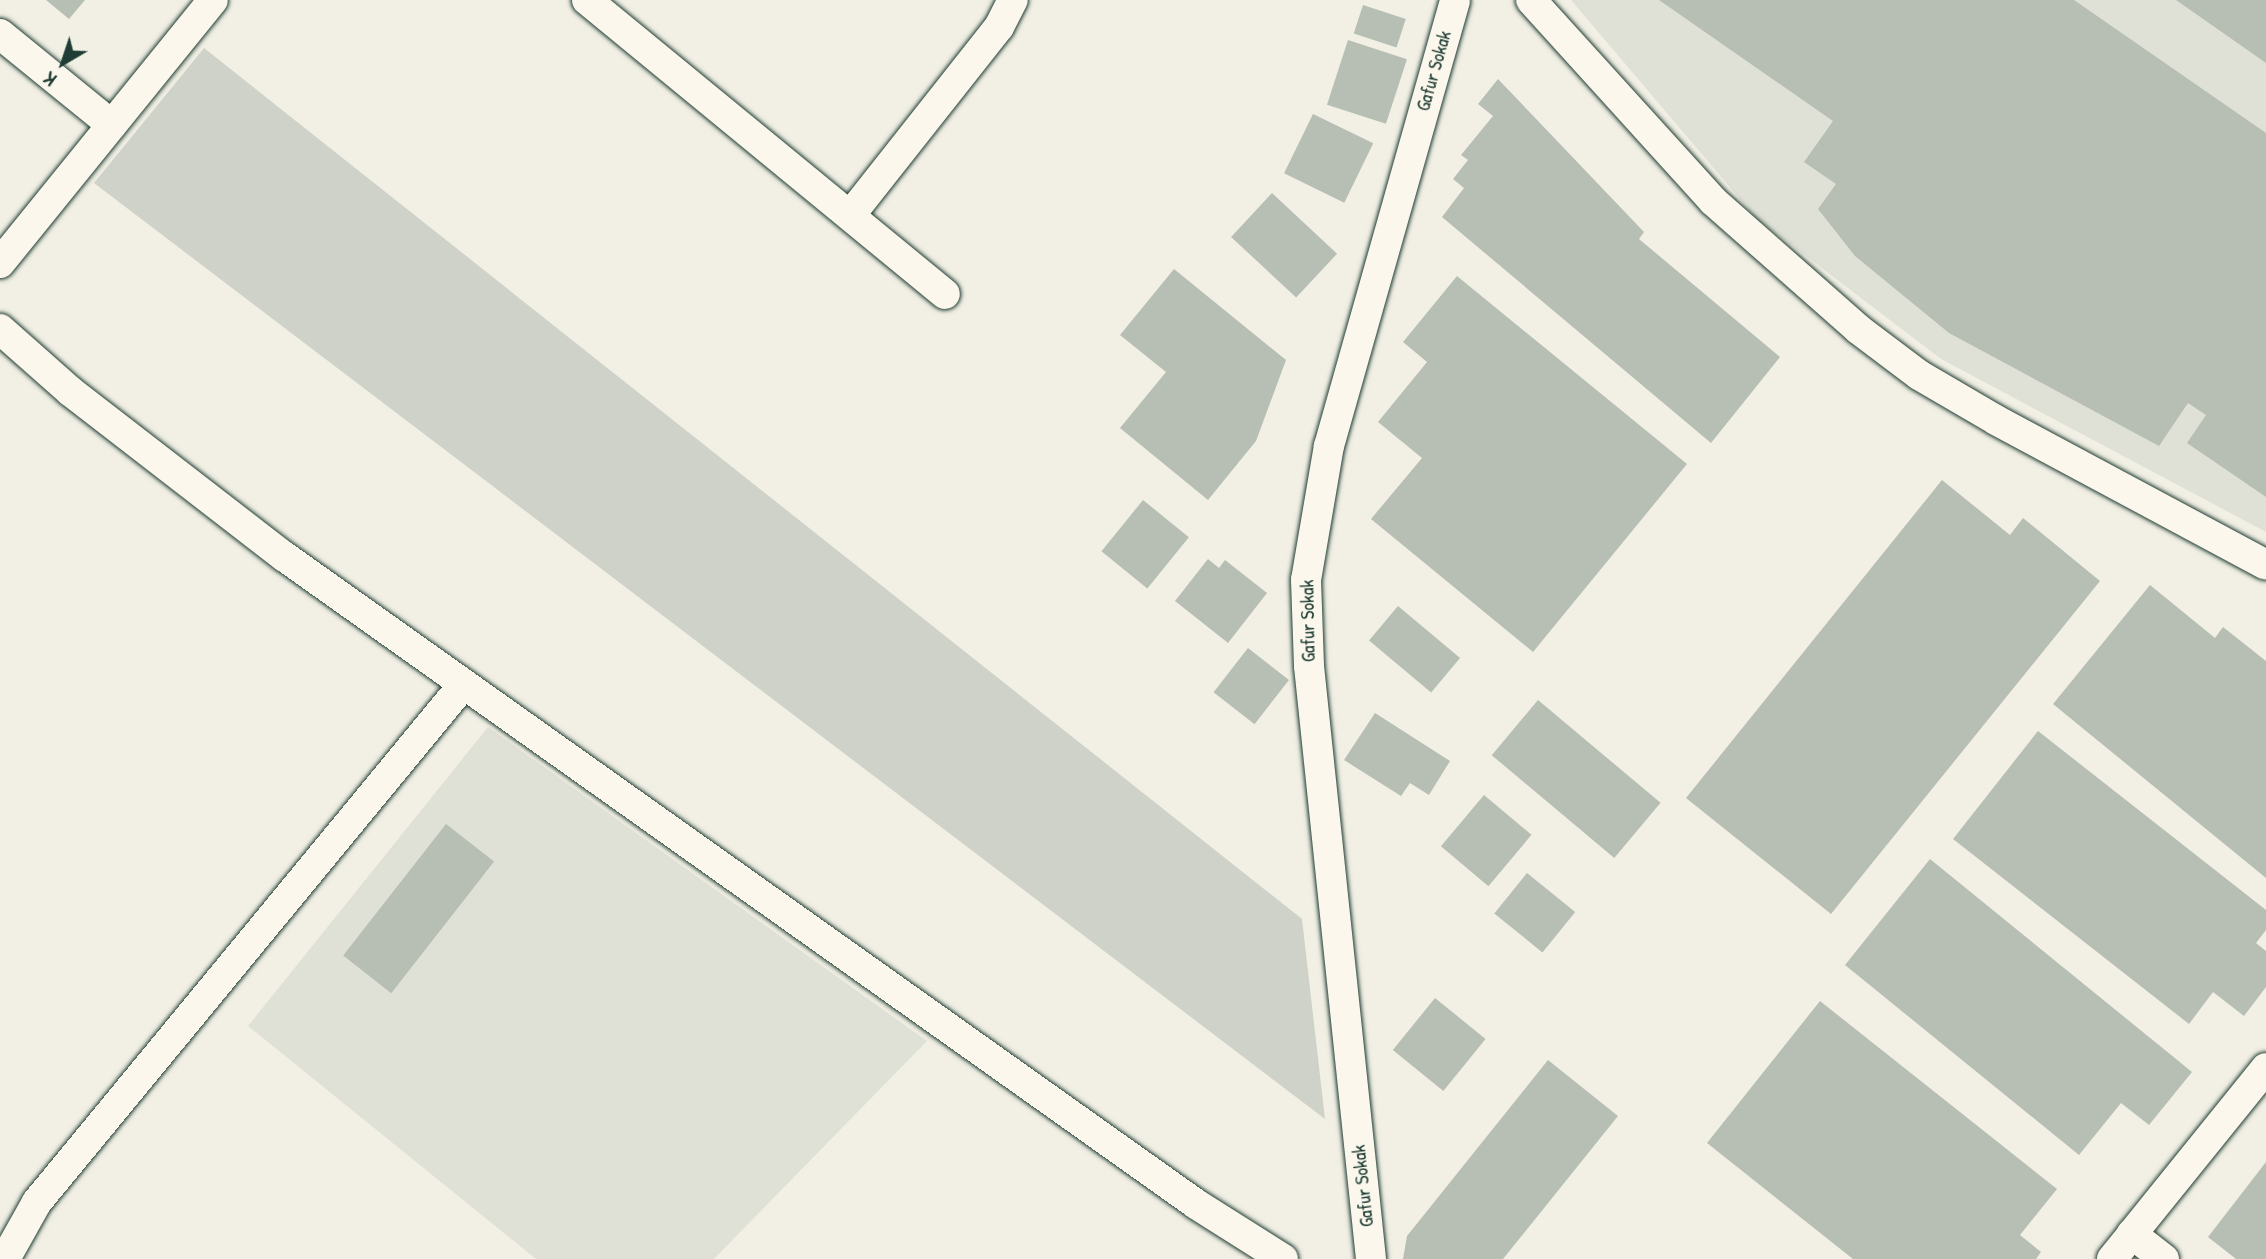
<!DOCTYPE html>
<style>
body{margin:0}
#map{position:relative;width:2266px;height:1259px;overflow:hidden;background:#f2f0e5;font-family:"Patrick Hand",sans-serif}
div>[style]{position:absolute}
.built>*{inset:0;background:#e0e1d6}
.green>*{inset:0;background:#cfd2c8}
.building>*{inset:0;background:#b7beb3;transform-origin:0 0}
.roads{filter:drop-shadow(0 0 2px #1f3d34) drop-shadow(0 0 2px #1f3d34)}
.minor>*{height:30px;margin:-15px;padding:0 15px;transform-origin:15px;border-radius:15px;background:#fbf7ec}
span{translate:-50% -50%;white-space:nowrap;text-align:center;line-height:1.15;-webkit-text-stroke:5px #fbf7ec;paint-order:stroke}
.street-label{font-size:19px;color:#1f3d34}
.north{position:absolute;left:28px;top:28px;width:70px;height:70px;-webkit-text-stroke:5px #fbf7ec;paint-order:stroke;rotate:219deg;font-size:19px;font-weight:700;line-height:28px;text-align:center;color:#1f3d34}
.north::after{content:'';display:block;margin:auto;width:24px;height:32px;background:#1f3d34;clip-path:polygon(50% 0,100% 100%,50% 72%,0 100%)}
</style>
<div id="map">
<div class="built">
<i style="clip-path:polygon(1571px 0,2266px 0,2266px 532px,1941px 359px,1756px 218px)"></i>
<i style="clip-path:polygon(488px 727px,927px 1041px,714px 1259px,536px 1259px,248px 1026px)"></i>
</div>
<div class="green">
<i style="clip-path:polygon(204px 48px,1302px 919px,1325px 1119px,94px 183px)"></i>
</div>
<div class="building">
<i style="clip-path:polygon(46px 0,85px 0,69px 19px)"></i>
<i style="clip-path:polygon(1659px 0,2074px 0,2266px 133px,2266px 497px,2187px 443px,2206px 415px,2188px 403px,2159px 446px,1949px 333px,1855px 256px,1818px 209px,1836px 184px,1804px 162px,1833px 121px)"></i>
<i style="clip-path:polygon(2176px 0,2266px 0,2266px 63px)"></i>
<i style="left:1363px;top:5px;width:45px;height:30px;rotate:18deg"></i>
<i style="left:1348px;top:40px;width:62px;height:68px;rotate:18deg"></i>
<i style="clip-path:polygon(1498px 79px,1644px 232px,1639px 239px,1780px 357px,1711px 443px,1442px 217px,1464px 188px,1453px 179px,1468px 160px,1461px 155px,1493px 116px,1478px 104px)"></i>
<i style="left:1313px;top:114px;width:67px;height:66px;rotate:26deg"></i>
<i style="left:1272px;top:193px;width:89px;height:60px;rotate:43deg"></i>
<i style="clip-path:polygon(1174px 269px,1286px 360px,1256px 441px,1208px 500px,1120px 428px,1166px 372px,1120px 335px)"></i>
<i style="clip-path:polygon(1457px 276px,1687px 464px,1533px 652px,1371px 519px,1422px 458px,1378px 422px,1427px 362px,1403px 342px)"></i>
<i style="clip-path:polygon(1942px 480px,2010px 535px,2023px 518px,2100px 581px,1831px 914px,1686px 798px)"></i>
<i style="left:1143px;top:500px;width:59px;height:66px;rotate:39deg"></i>
<i style="clip-path:polygon(1208px 559px,1219px 568px,1225px 560px,1267px 593px,1228px 643px,1175px 601px)"></i>
<i style="clip-path:polygon(2150px 585px,2215px 638px,2223px 627px,2266px 661px,2266px 878px,2053px 704px)"></i>
<i style="left:1398px;top:606px;width:81px;height:45px;rotate:40deg"></i>
<i style="left:1248px;top:648px;width:52px;height:56px;rotate:38deg"></i>
<i style="left:1538px;top:700px;width:160px;height:72px;rotate:40deg"></i>
<i style="clip-path:polygon(1375px 713px,1450px 761px,1429px 795px,1410px 783px,1401px 796px,1344px 760px)"></i>
<i style="clip-path:polygon(2038px 731px,2266px 910px,2266px 930px,2256px 943px,2266px 951px,2266px 987px,2244px 1016px,2213px 992px,2189px 1024px,1953px 839px)"></i>
<i style="left:1484px;top:795px;width:62px;height:67px;rotate:40deg"></i>
<i style="left:446px;top:824px;width:61px;height:167px;rotate:38deg"></i>
<i style="clip-path:polygon(1930px 859px,2192px 1072px,2149px 1125px,2121px 1103px,2079px 1155px,1845px 965px)"></i>
<i style="left:1527px;top:873px;width:62px;height:52px;rotate:39deg"></i>
<i style="left:1435px;top:998px;width:65px;height:67px;rotate:39deg"></i>
<i style="clip-path:polygon(1820px 1001px,2057px 1189px,2020px 1235px,2041px 1252px,2036px 1259px,1853px 1259px,1707px 1143px)"></i>
<i style="clip-path:polygon(1548px 1060px,1618px 1116px,1503px 1259px,1403px 1259px,1407px 1236px)"></i>
<i style="clip-path:polygon(2266px 1162px,2266px 1259px,2236px 1259px,2208px 1237px)"></i>
</div>
<div class="roads">
<div class="minor">
<i style="left:587px;top:0;width:463px;rotate:39.4deg"></i>
<i style="left:1531px;top:0;width:271px;rotate:47.8deg"></i>
<i style="left:1713px;top:201px;width:193px;rotate:41.4deg"></i>
<i style="left:1858px;top:329px;width:76px;rotate:37deg"></i>
<i style="left:1919px;top:375px;width:89px;rotate:30.3deg"></i>
<i style="left:1996px;top:420px;width:306px;rotate:28.2deg"></i>
<i style="left:0;top:34px;width:144px;rotate:39.1deg"></i>
<i style="left:852px;top:213px;width:237px;rotate:-51.7deg"></i>
<i style="left:999px;top:27px;width:30px;rotate:-63deg"></i>
<i style="left:0;top:263px;width:338px;rotate:-51deg"></i>
<i style="left:0;top:329px;width:94px;rotate:41.5deg"></i>
<i style="left:70px;top:391px;width:272px;rotate:37.7deg"></i>
<i style="left:285px;top:557px;width:1117px;rotate:35.38deg"></i>
<i style="left:1196px;top:1204px;width:103px;rotate:32.3deg"></i>
<i style="left:5px;top:1259px;width:65px;rotate:-60.7deg"></i>
<i style="left:37px;top:1202px;width:670px;rotate:-50.51deg"></i>
<i style="left:1371px;top:1259px;width:596px;rotate:-95.97deg"></i>
<i style="left:1309px;top:666px;width:86px;rotate:-92deg"></i>
<i style="left:1306px;top:580px;width:136px;rotate:-80.3deg"></i>
<i style="left:1329px;top:446px;width:463px;rotate:-74.2deg"></i>
<i style="left:2112px;top:1259px;width:32px;rotate:-51deg"></i>
<i style="left:2164px;top:1259px;width:41px;rotate:-142deg"></i>
<i style="left:2132px;top:1234px;width:213px;rotate:-51.1deg"></i>
</div>
</div>
<div class="street-label">
<span style="left:1434px;top:71px;rotate:-74deg">Gafur Sokak</span>
<span style="left:1308px;top:621px;rotate:-91deg">Gafur Sokak</span>
<span style="left:1363px;top:1186px;rotate:-96deg">Gafur Sokak</span>
</div>
<div class="north">K</div>
</div>
